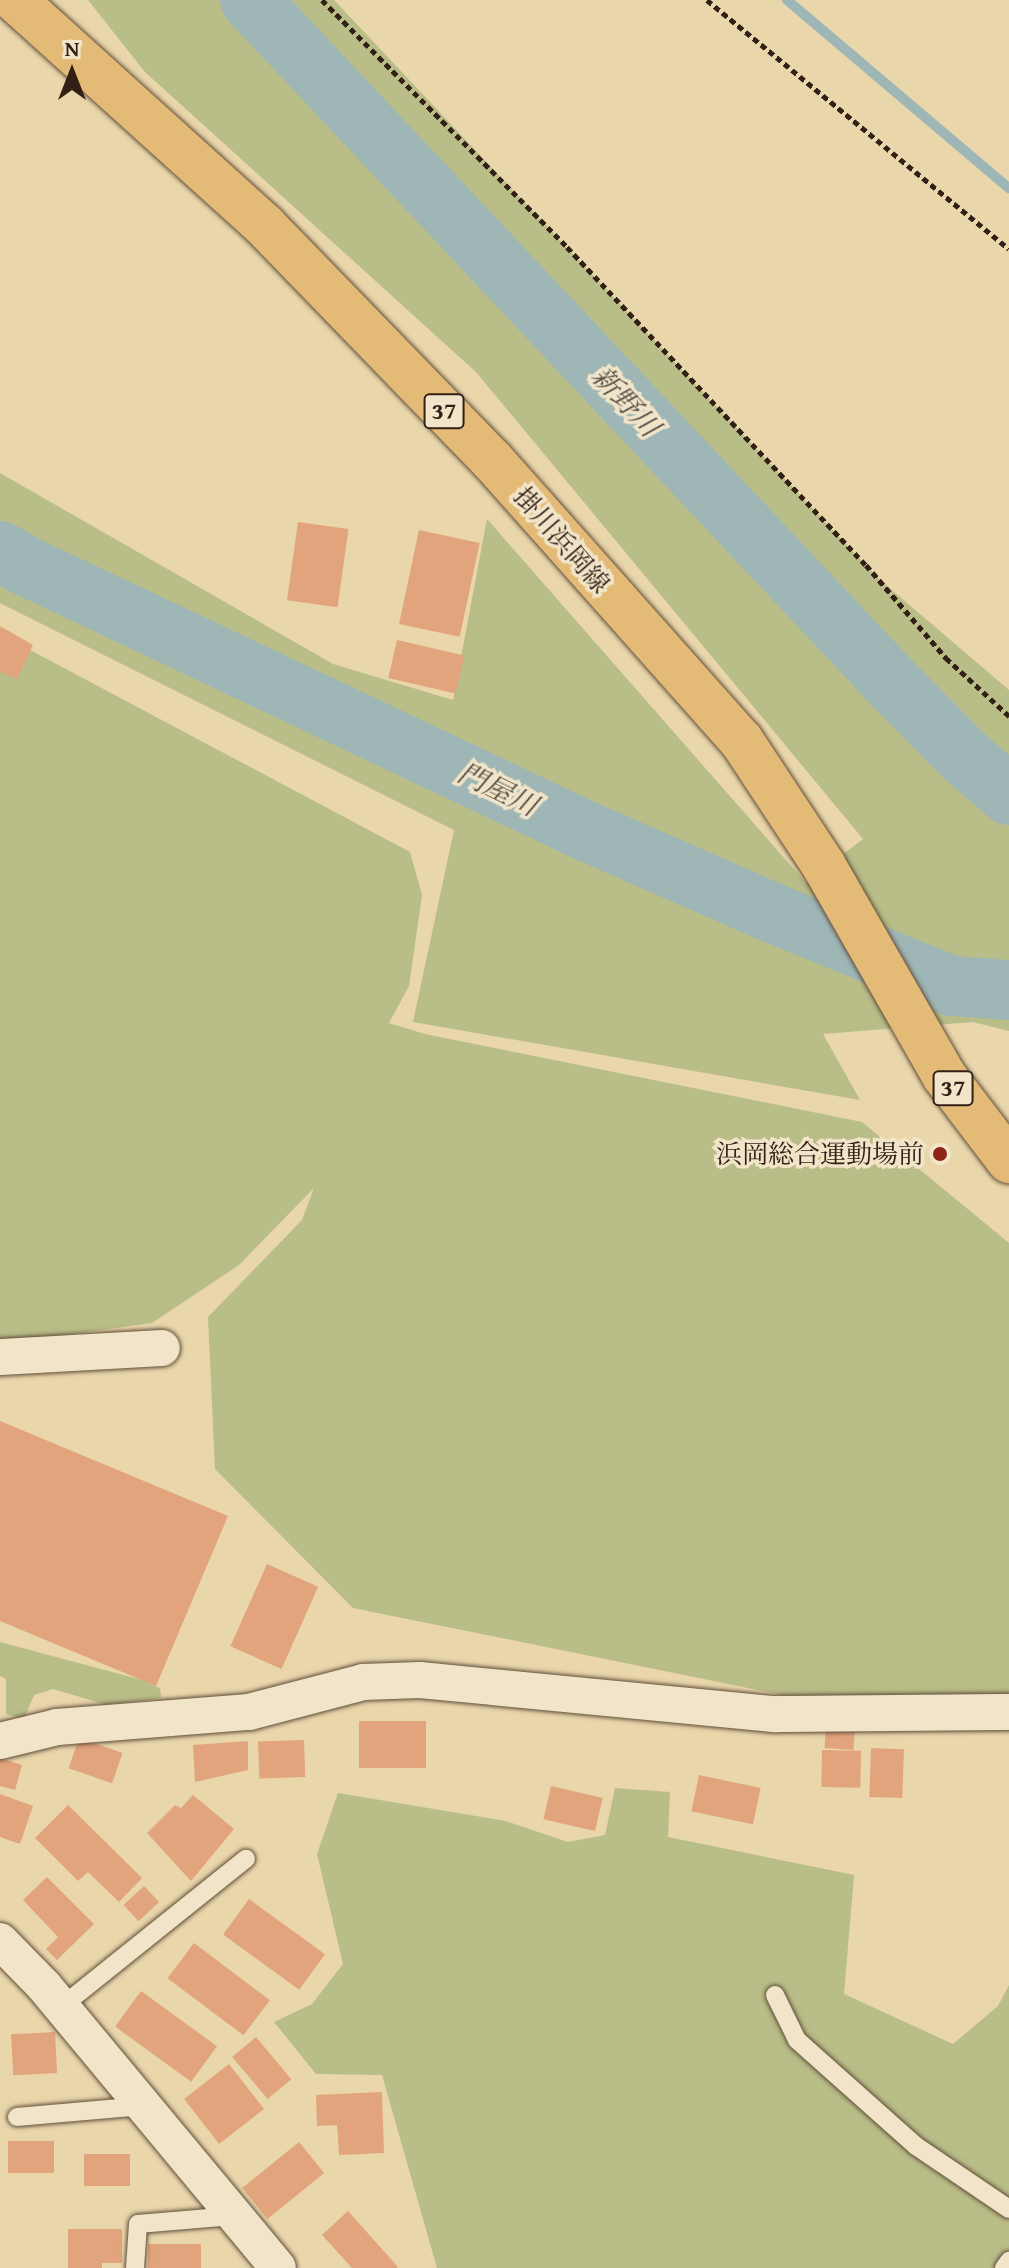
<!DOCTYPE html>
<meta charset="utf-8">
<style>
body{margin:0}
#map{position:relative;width:1009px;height:2268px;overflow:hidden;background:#e9d6ab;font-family:"Gentium Book Plus","Noto Serif JP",serif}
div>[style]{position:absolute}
.green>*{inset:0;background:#b9bd87}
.stream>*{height:10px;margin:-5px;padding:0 5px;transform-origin:5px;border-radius:5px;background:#9eb6b6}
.river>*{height:60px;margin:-30px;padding:0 30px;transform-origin:30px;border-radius:30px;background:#9eb6b6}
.building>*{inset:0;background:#e2a47d;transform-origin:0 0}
.path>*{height:5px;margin-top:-2.5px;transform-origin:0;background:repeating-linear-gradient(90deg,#322016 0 6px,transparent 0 10px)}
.roads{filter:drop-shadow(0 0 2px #604e3b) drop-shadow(0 0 2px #604e3b)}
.lane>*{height:18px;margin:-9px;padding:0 9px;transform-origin:9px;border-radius:9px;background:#f1e4c8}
.street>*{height:36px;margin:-18px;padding:0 18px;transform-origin:18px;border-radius:18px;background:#f1e4c8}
.primary>*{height:44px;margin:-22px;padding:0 22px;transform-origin:22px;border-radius:22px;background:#e4bb76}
.dots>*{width:22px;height:22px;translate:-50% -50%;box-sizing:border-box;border:4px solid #f1e4c8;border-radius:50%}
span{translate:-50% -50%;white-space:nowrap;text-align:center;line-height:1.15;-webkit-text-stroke:7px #f1e4c8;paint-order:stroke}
.shield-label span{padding:2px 6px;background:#f1e4c8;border:2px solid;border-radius:6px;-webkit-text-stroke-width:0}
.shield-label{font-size:24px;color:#322016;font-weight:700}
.street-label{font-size:26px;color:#322016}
.poi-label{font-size:26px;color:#322016}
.right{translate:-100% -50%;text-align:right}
.water-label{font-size:28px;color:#524d46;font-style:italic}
.north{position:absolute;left:32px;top:32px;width:80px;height:80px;-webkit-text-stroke:6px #f1e4c8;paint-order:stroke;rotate:0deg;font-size:22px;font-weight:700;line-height:32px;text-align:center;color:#322016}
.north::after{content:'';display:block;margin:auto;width:28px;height:36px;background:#322016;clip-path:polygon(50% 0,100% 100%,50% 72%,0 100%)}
</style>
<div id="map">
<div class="green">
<i style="clip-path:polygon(88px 0,334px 0,879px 579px,1009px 690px,1009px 1031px,973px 1022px,823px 1034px,860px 1100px,413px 1022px,454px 830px,0 603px,0 473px,333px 664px,453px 700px,487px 519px,806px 883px,863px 839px,476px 372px,145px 72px)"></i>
<i style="clip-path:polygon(0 634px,410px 852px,422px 895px,409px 986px,389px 1023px,425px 1034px,862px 1122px,1009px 1243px,1009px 1700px,872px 1713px,353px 1608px,215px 1469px,208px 1317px,302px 1220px,314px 1188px,239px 1265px,152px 1323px,0 1344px)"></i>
<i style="clip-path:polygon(0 1642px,142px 1680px,160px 1688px,161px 1698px,107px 1705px,53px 1689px,34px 1695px,24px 1719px,6px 1714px,6px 1679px,0 1676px)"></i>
<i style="clip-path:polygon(615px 1788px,670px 1792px,668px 1837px,854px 1875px,844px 1994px,953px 2044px,998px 2006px,1009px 1985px,1009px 2268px,437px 2268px,382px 2075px,316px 2074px,274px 2022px,312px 2004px,343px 1964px,317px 1854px,338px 1793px,506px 1821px,568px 1842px,605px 1835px)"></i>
</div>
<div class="stream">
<i style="left:787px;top:0;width:291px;rotate:40.3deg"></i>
</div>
<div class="river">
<i style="left:250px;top:0;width:940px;rotate:46.77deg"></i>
<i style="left:894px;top:685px;width:98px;rotate:45.4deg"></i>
<i style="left:963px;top:755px;width:61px;rotate:41deg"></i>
<i style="left:0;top:551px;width:28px;rotate:30deg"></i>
<i style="left:24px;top:565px;width:622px;rotate:25.33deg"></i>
<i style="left:586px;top:831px;width:204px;rotate:23.7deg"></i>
<i style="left:773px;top:913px;width:193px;rotate:22.2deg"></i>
<i style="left:952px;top:986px;width:57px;rotate:4deg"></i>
</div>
<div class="building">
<i style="left:298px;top:522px;width:51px;height:79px;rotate:8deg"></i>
<i style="left:419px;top:530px;width:62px;height:96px;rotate:12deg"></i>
<i style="clip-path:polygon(0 626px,33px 645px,17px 679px,0 672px)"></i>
<i style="left:397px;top:640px;width:69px;height:39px;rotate:13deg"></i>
<i style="clip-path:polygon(0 1421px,228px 1516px,156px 1686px,0 1621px)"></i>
<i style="left:267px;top:1564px;width:56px;height:90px;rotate:24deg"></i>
<i style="left:359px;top:1721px;width:67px;height:47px"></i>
<i style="left:826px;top:1727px;width:29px;height:21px;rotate:4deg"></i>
<i style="left:79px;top:1738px;width:46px;height:32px;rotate:19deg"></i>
<i style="left:304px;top:1740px;width:37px;height:46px;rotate:88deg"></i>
<i style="clip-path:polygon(248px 1741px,248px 1770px,195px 1782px,193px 1745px)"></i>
<i style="left:871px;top:1748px;width:33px;height:49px;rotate:2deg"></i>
<i style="left:822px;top:1750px;width:39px;height:37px;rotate:1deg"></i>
<i style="clip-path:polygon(0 1758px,22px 1765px,15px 1790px,0 1786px)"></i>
<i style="left:699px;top:1775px;width:63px;height:37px;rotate:12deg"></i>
<i style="left:551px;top:1786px;width:53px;height:34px;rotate:13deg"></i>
<i style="clip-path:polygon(0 1794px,33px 1806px,20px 1844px,0 1837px)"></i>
<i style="clip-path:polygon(193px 1795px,234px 1829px,191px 1881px,147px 1833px,175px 1805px,181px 1808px)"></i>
<i style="clip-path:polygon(68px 1805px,142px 1878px,119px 1902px,88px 1872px,78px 1881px,35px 1838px)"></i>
<i style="clip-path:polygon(47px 1877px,94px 1924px,57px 1960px,46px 1949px,58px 1937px,23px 1900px)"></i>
<i style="left:144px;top:1886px;width:22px;height:28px;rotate:47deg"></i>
<i style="left:249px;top:1899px;width:94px;height:44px;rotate:36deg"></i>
<i style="left:194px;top:1943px;width:95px;height:44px;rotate:37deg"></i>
<i style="left:141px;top:1991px;width:94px;height:44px;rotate:36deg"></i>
<i style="left:55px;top:2032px;width:41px;height:44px;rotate:87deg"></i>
<i style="left:256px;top:2037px;width:55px;height:31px;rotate:50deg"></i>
<i style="left:229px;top:2064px;width:57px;height:57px;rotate:52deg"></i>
<i style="clip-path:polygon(382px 2092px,384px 2153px,339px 2155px,337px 2125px,317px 2126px,316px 2095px)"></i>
<i style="left:8px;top:2141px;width:46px;height:32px"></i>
<i style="left:299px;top:2142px;width:40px;height:73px;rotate:51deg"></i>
<i style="left:84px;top:2154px;width:46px;height:32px"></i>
<i style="clip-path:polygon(348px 2211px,398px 2267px,396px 2268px,352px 2268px,322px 2235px)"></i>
<i style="clip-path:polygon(68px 2229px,122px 2229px,122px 2263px,102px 2263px,102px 2268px,68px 2268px)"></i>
<i style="left:148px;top:2244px;width:53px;height:24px"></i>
</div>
<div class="path">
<i style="left:322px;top:0;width:348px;rotate:45.2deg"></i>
<i style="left:567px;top:247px;width:436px;rotate:46.8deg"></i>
<i style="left:866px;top:565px;width:123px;rotate:49.3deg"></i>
<i style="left:946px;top:658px;width:86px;rotate:42.6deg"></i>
<i style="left:707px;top:0;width:391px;rotate:39.5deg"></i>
</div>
<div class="roads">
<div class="lane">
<i style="left:775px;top:1995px;width:50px;rotate:63.9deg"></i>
<i style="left:797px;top:2040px;width:159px;rotate:41.7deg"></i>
<i style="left:916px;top:2146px;width:112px;rotate:34.1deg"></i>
<i style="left:61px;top:2007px;width:237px;rotate:-38.7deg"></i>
<i style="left:17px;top:2117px;width:126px;rotate:-5deg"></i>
<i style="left:135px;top:2268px;width:44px;rotate:-86.1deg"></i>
<i style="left:138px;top:2224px;width:95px;rotate:-4.8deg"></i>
<i style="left:1004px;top:2268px;width:9px;rotate:-54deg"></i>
</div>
<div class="street">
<i style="left:0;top:1357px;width:162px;rotate:-3.2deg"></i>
<i style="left:0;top:1741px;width:59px;rotate:-13.8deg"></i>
<i style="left:57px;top:1727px;width:193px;rotate:-4.5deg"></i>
<i style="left:249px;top:1712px;width:118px;rotate:-14.7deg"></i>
<i style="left:363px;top:1682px;width:57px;rotate:-2deg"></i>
<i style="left:420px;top:1680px;width:358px;rotate:5.5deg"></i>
<i style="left:776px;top:1714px;width:233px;rotate:-0.5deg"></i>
<i style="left:0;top:1941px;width:63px;rotate:45.6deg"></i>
<i style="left:44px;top:1986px;width:366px;rotate:50.3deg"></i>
</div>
<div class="primary">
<i style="left:15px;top:0;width:336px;rotate:42.1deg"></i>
<i style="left:264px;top:225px;width:327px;rotate:45.9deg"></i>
<i style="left:492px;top:460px;width:375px;rotate:48.4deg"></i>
<i style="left:741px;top:740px;width:151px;rotate:56.6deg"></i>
<i style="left:824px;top:866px;width:243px;rotate:60.2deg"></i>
<i style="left:945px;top:1077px;width:106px;rotate:52.7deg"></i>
</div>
</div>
<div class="dots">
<i style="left:940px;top:1154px;background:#8f2418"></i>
</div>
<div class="shield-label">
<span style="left:444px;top:411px">37</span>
<span style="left:953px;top:1088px">37</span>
</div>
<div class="street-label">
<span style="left:562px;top:540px;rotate:49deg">掛川浜岡線</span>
</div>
<div class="poi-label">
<span class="right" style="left:924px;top:1154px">浜岡総合運動場前</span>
</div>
<div class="water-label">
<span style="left:626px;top:401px;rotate:47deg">新野川</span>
<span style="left:498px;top:789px;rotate:26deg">門屋川</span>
</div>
<div class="north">N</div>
</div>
